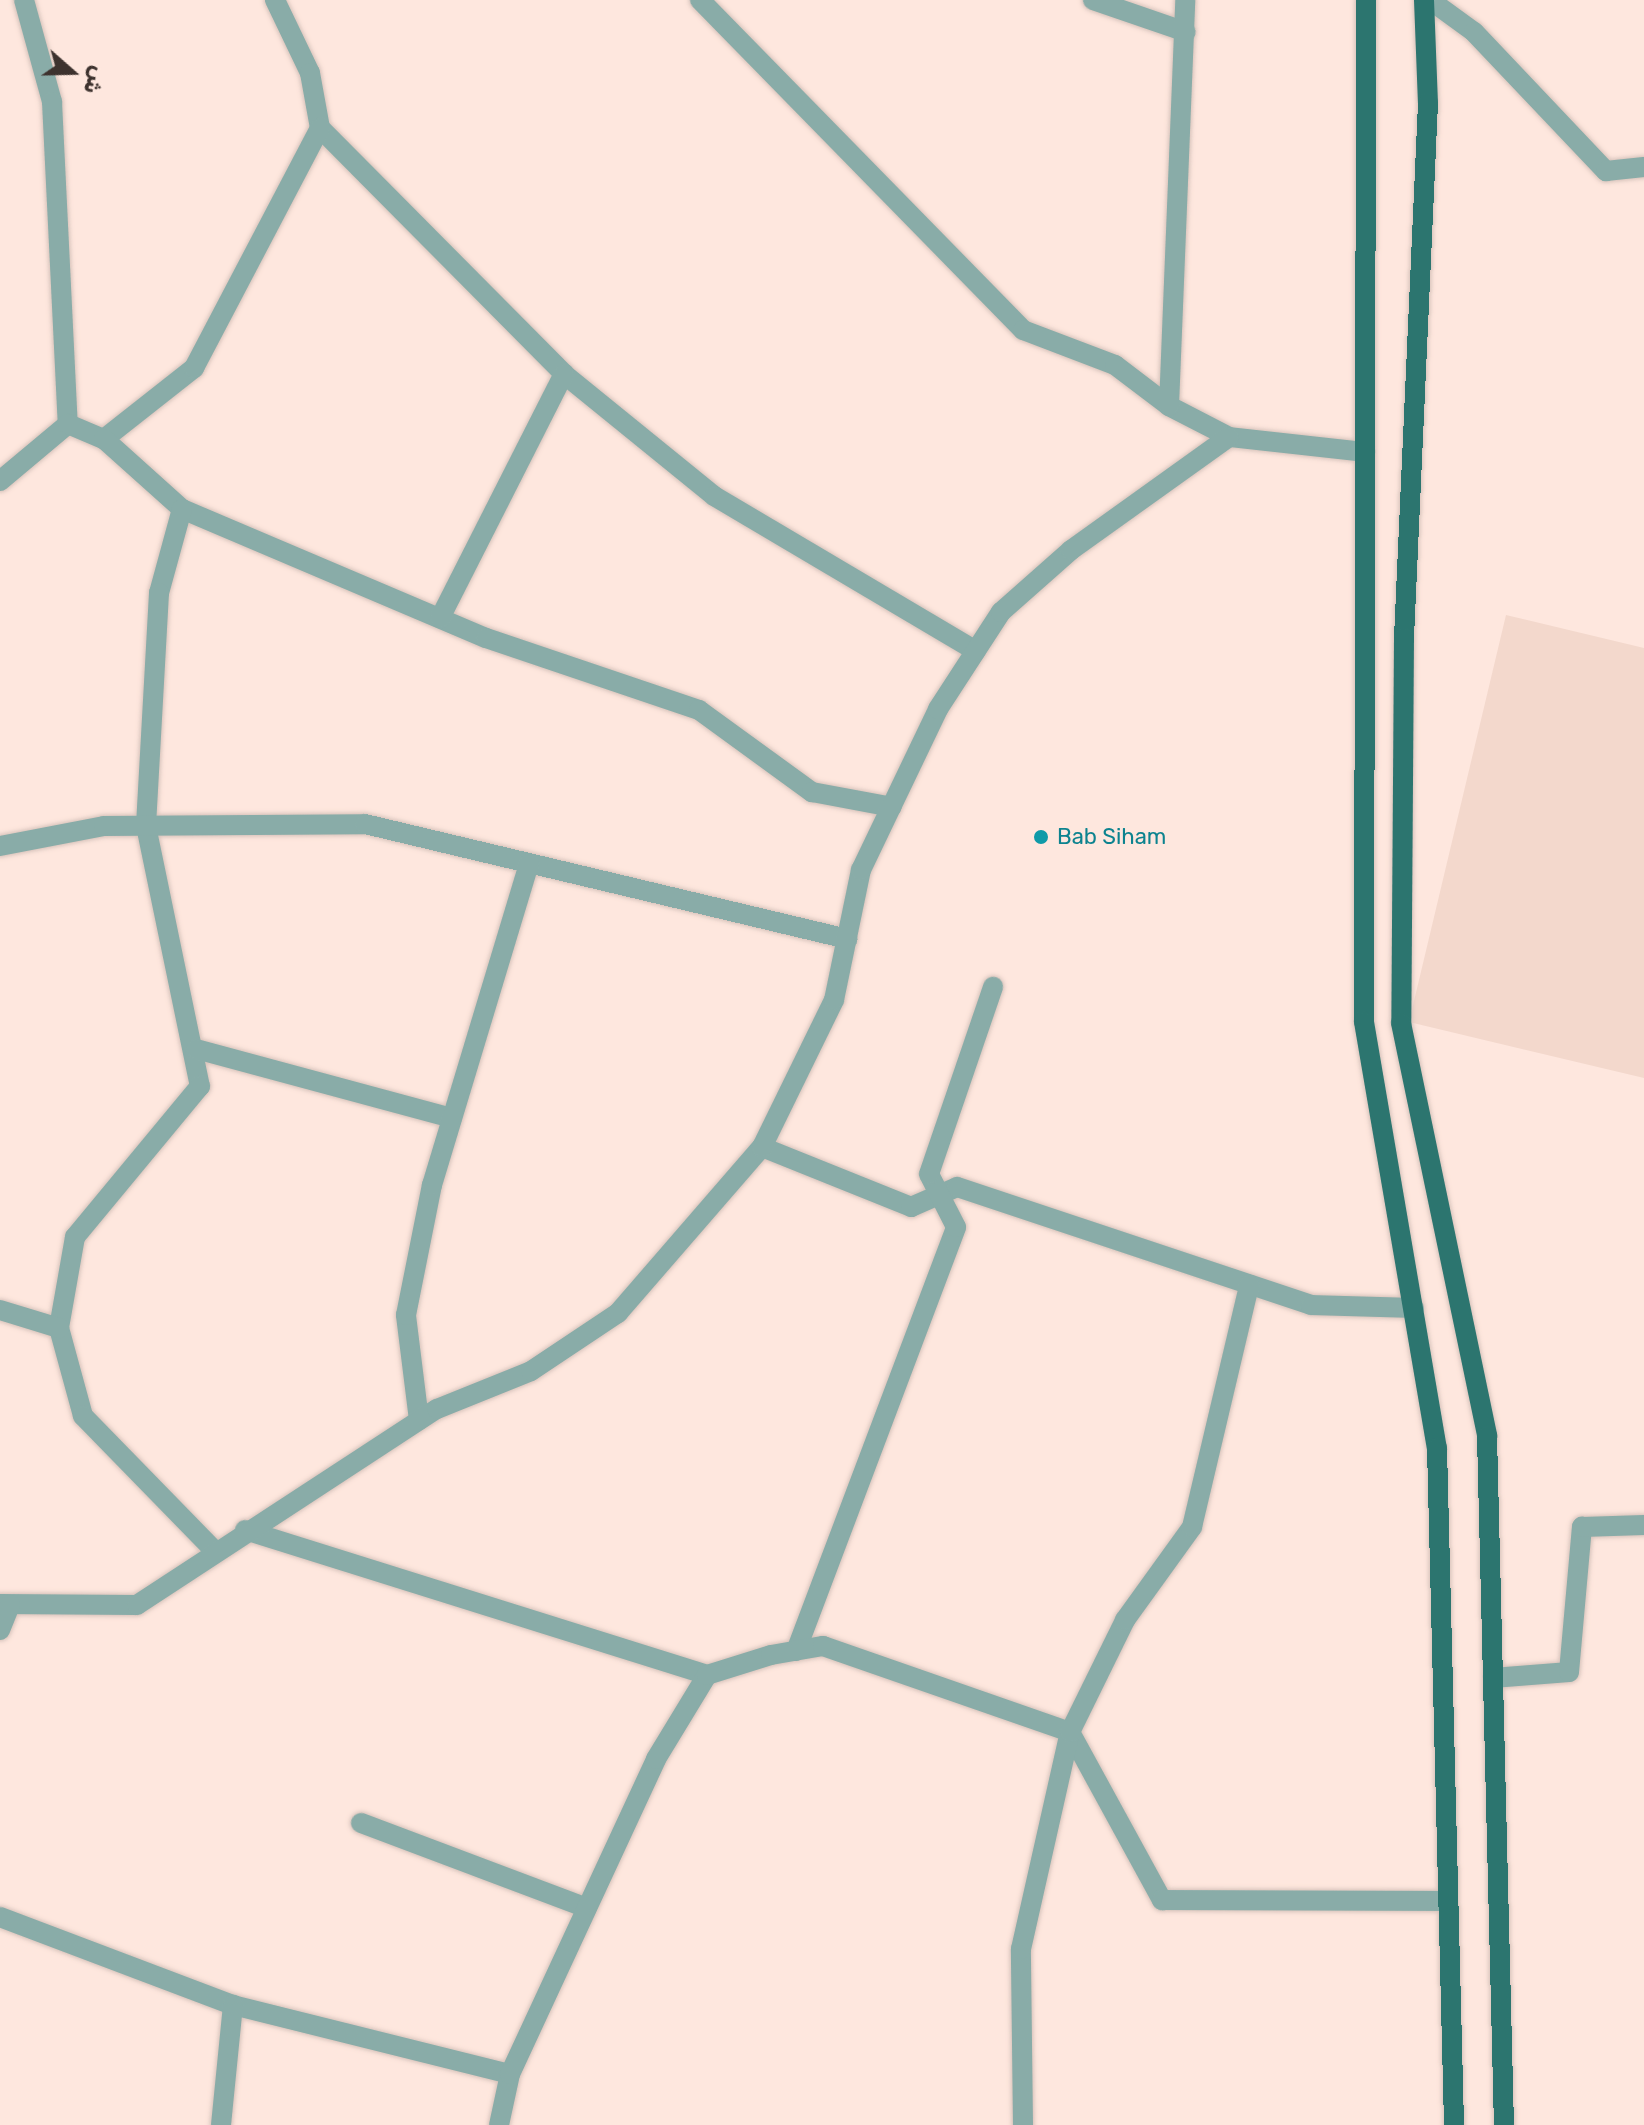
<!DOCTYPE html>
<meta charset="utf-8">
<style>
body{margin:0}
#map{position:relative;width:1644px;height:2125px;overflow:hidden;background:#fee7de;font-family:Rubik,"Noto Sans Arabic",sans-serif}
div>[style]{position:absolute}
.built>*{inset:0;background:#f3d8cc}
.roads{filter:drop-shadow(0 0 2px #d7c3bb) drop-shadow(0 0 2px #d7c3bb)}
.minor>*{height:20px;margin:-10px;padding:0 10px;transform-origin:10px;border-radius:10px;background:#89aca8}
.primary>*{height:20px;margin:-10px;padding:0 10px;transform-origin:10px;border-radius:10px;background:#2c756f}
.dots>*{width:22px;height:22px;translate:-50% -50%;box-sizing:border-box;border:4px solid #fee7de;border-radius:50%}
span{translate:-50% -50%;white-space:nowrap;text-align:center;line-height:1.15;-webkit-text-stroke:6px #fee7de;paint-order:stroke}
.culture-label{font-size:22px;color:#0d838f}
.left{translate:0 -50%;text-align:left}
.north{position:absolute;left:32px;top:32px;width:80px;height:80px;-webkit-text-stroke:6px #fee7de;paint-order:stroke;rotate:110deg;font-size:22px;font-weight:700;line-height:32px;text-align:center;color:#3d322e}
.north::after{content:'';display:block;margin:auto;width:28px;height:36px;background:#3d322e;clip-path:polygon(50% 0,100% 100%,50% 72%,0 100%)}
</style>
<div id="map">
<div class="built">
<i style="clip-path:polygon(1506px 615px,1644px 648px,1644px 1078px,1409px 1022px)"></i>
</div>
<div class="roads">
<div class="minor">
<i style="left:24px;top:0;width:106px;rotate:74.6deg"></i>
<i style="left:52px;top:102px;width:322px;rotate:87.2deg"></i>
<i style="left:275px;top:0;width:81px;rotate:64.4deg"></i>
<i style="left:310px;top:73px;width:56px;rotate:79.7deg"></i>
<i style="left:320px;top:128px;width:346px;rotate:45.2deg"></i>
<i style="left:564px;top:374px;width:193px;rotate:39.1deg"></i>
<i style="left:714px;top:496px;width:304px;rotate:30.6deg"></i>
<i style="left:700px;top:0;width:462px;rotate:45.6deg"></i>
<i style="left:1023px;top:330px;width:98px;rotate:20.8deg"></i>
<i style="left:1115px;top:365px;width:68px;rotate:37.2deg"></i>
<i style="left:1169px;top:406px;width:68px;rotate:27.3deg"></i>
<i style="left:1229px;top:437px;width:137px;rotate:6.3deg"></i>
<i style="left:1093px;top:0;width:98px;rotate:19deg"></i>
<i style="left:1430px;top:0;width:54px;rotate:36deg"></i>
<i style="left:1474px;top:32px;width:192px;rotate:46.5deg"></i>
<i style="left:1606px;top:171px;width:38px;rotate:-6deg"></i>
<i style="left:1169px;top:406px;width:406px;rotate:-87.7deg"></i>
<i style="left:104px;top:439px;width:115px;rotate:-38.3deg"></i>
<i style="left:194px;top:368px;width:271px;rotate:-62.3deg"></i>
<i style="left:0;top:481px;width:89px;rotate:-40deg"></i>
<i style="left:68px;top:424px;width:39px;rotate:23deg"></i>
<i style="left:104px;top:439px;width:105px;rotate:41.9deg"></i>
<i style="left:182px;top:509px;width:330px;rotate:23deg"></i>
<i style="left:486px;top:638px;width:225px;rotate:18.7deg"></i>
<i style="left:699px;top:710px;width:140px;rotate:36deg"></i>
<i style="left:812px;top:792px;width:81px;rotate:10.6deg"></i>
<i style="left:182px;top:509px;width:87px;rotate:105.3deg"></i>
<i style="left:159px;top:593px;width:233px;rotate:93.2deg"></i>
<i style="left:146px;top:826px;width:266px;rotate:78.3deg"></i>
<i style="left:200px;top:1086px;width:196px;rotate:129.6deg"></i>
<i style="left:75px;top:1237px;width:92px;rotate:100deg"></i>
<i style="left:59px;top:1328px;width:91px;rotate:74.7deg"></i>
<i style="left:83px;top:1416px;width:186px;rotate:45.7deg"></i>
<i style="left:440px;top:618px;width:274px;rotate:-63.1deg"></i>
<i style="left:0;top:846px;width:106px;rotate:-10.9deg"></i>
<i style="left:104px;top:826px;width:261px;rotate:-0.4deg"></i>
<i style="left:365px;top:824px;width:496px;rotate:13.4deg"></i>
<i style="left:196px;top:1049px;width:265px;rotate:15.1deg"></i>
<i style="left:762px;top:1147px;width:161px;rotate:21.9deg"></i>
<i style="left:911px;top:1207px;width:50px;rotate:-23.5deg"></i>
<i style="left:957px;top:1187px;width:373px;rotate:18.4deg"></i>
<i style="left:1311px;top:1305px;width:103px;rotate:1.7deg"></i>
<i style="left:0;top:1310px;width:62px;rotate:17deg"></i>
<i style="left:419px;top:1420px;width:106px;rotate:-97.1deg"></i>
<i style="left:406px;top:1315px;width:133px;rotate:-78.7deg"></i>
<i style="left:432px;top:1185px;width:336px;rotate:-73.2deg"></i>
<i style="left:245px;top:1530px;width:484px;rotate:17.4deg"></i>
<i style="left:0;top:1604px;width:137px;rotate:0.4deg"></i>
<i style="left:137px;top:1605px;width:358px;rotate:-33.2deg"></i>
<i style="left:437px;top:1409px;width:101px;rotate:-22deg"></i>
<i style="left:531px;top:1371px;width:105px;rotate:-33.7deg"></i>
<i style="left:618px;top:1313px;width:220px;rotate:-49.1deg"></i>
<i style="left:762px;top:1147px;width:164px;rotate:-63.9deg"></i>
<i style="left:834px;top:1000px;width:133px;rotate:-78.3deg"></i>
<i style="left:861px;top:870px;width:178px;rotate:-64.4deg"></i>
<i style="left:938px;top:709px;width:116px;rotate:-57deg"></i>
<i style="left:1001px;top:612px;width:94px;rotate:-41.5deg"></i>
<i style="left:1071px;top:550px;width:194px;rotate:-35.6deg"></i>
<i style="left:0;top:1630px;width:27px;rotate:-68deg"></i>
<i style="left:796px;top:1651px;width:453px;rotate:-69.3deg"></i>
<i style="left:956px;top:1227px;width:59px;rotate:-117deg"></i>
<i style="left:929px;top:1174px;width:198px;rotate:-71.1deg"></i>
<i style="left:1493px;top:1678px;width:76px;rotate:-4.5deg"></i>
<i style="left:1569px;top:1672px;width:146px;rotate:-84.9deg"></i>
<i style="left:1582px;top:1527px;width:62px;rotate:-1.8deg"></i>
<i style="left:361px;top:1823px;width:241px;rotate:20.6deg"></i>
<i style="left:0;top:1917px;width:249px;rotate:20.7deg"></i>
<i style="left:233px;top:2005px;width:285px;rotate:14deg"></i>
<i style="left:221px;top:2125px;width:121px;rotate:-84.3deg"></i>
<i style="left:499px;top:2125px;width:52px;rotate:-77.8deg"></i>
<i style="left:510px;top:2074px;width:347px;rotate:-65.1deg"></i>
<i style="left:656px;top:1759px;width:98px;rotate:-58.7deg"></i>
<i style="left:707px;top:1675px;width:67px;rotate:-17.4deg"></i>
<i style="left:771px;top:1655px;width:53px;rotate:-9.8deg"></i>
<i style="left:823px;top:1646px;width:262px;rotate:19.2deg"></i>
<i style="left:1070px;top:1732px;width:192px;rotate:61.3deg"></i>
<i style="left:1162px;top:1900px;width:286px;rotate:0.2deg"></i>
<i style="left:1023px;top:2125px;width:176px;rotate:-90.7deg"></i>
<i style="left:1021px;top:1949px;width:222px;rotate:-77.3deg"></i>
<i style="left:1070px;top:1732px;width:125px;rotate:-63.8deg"></i>
<i style="left:1125px;top:1620px;width:115px;rotate:-54.2deg"></i>
<i style="left:1192px;top:1527px;width:249px;rotate:-76.7deg"></i>
</div>
<div class="primary">
<i style="left:1366px;top:0;width:1022px;rotate:90.11deg"></i>
<i style="left:1364px;top:1022px;width:432px;rotate:80.3deg"></i>
<i style="left:1437px;top:1448px;width:677px;rotate:88.56deg"></i>
<i style="left:1424px;top:0;width:103px;rotate:87.8deg"></i>
<i style="left:1428px;top:103px;width:536px;rotate:92.57deg"></i>
<i style="left:1404px;top:638px;width:385px;rotate:90.4deg"></i>
<i style="left:1401px;top:1023px;width:422px;rotate:78.2deg"></i>
<i style="left:1487px;top:1436px;width:689px;rotate:88.59deg"></i>
</div>
</div>
<div class="dots">
<i style="left:1041px;top:837px;background:#0f9aa8"></i>
</div>
<div class="culture-label">
<span class="left" style="left:1057px;top:837px">Bab Siham</span>
</div>
<div class="north">ش</div>
</div>
